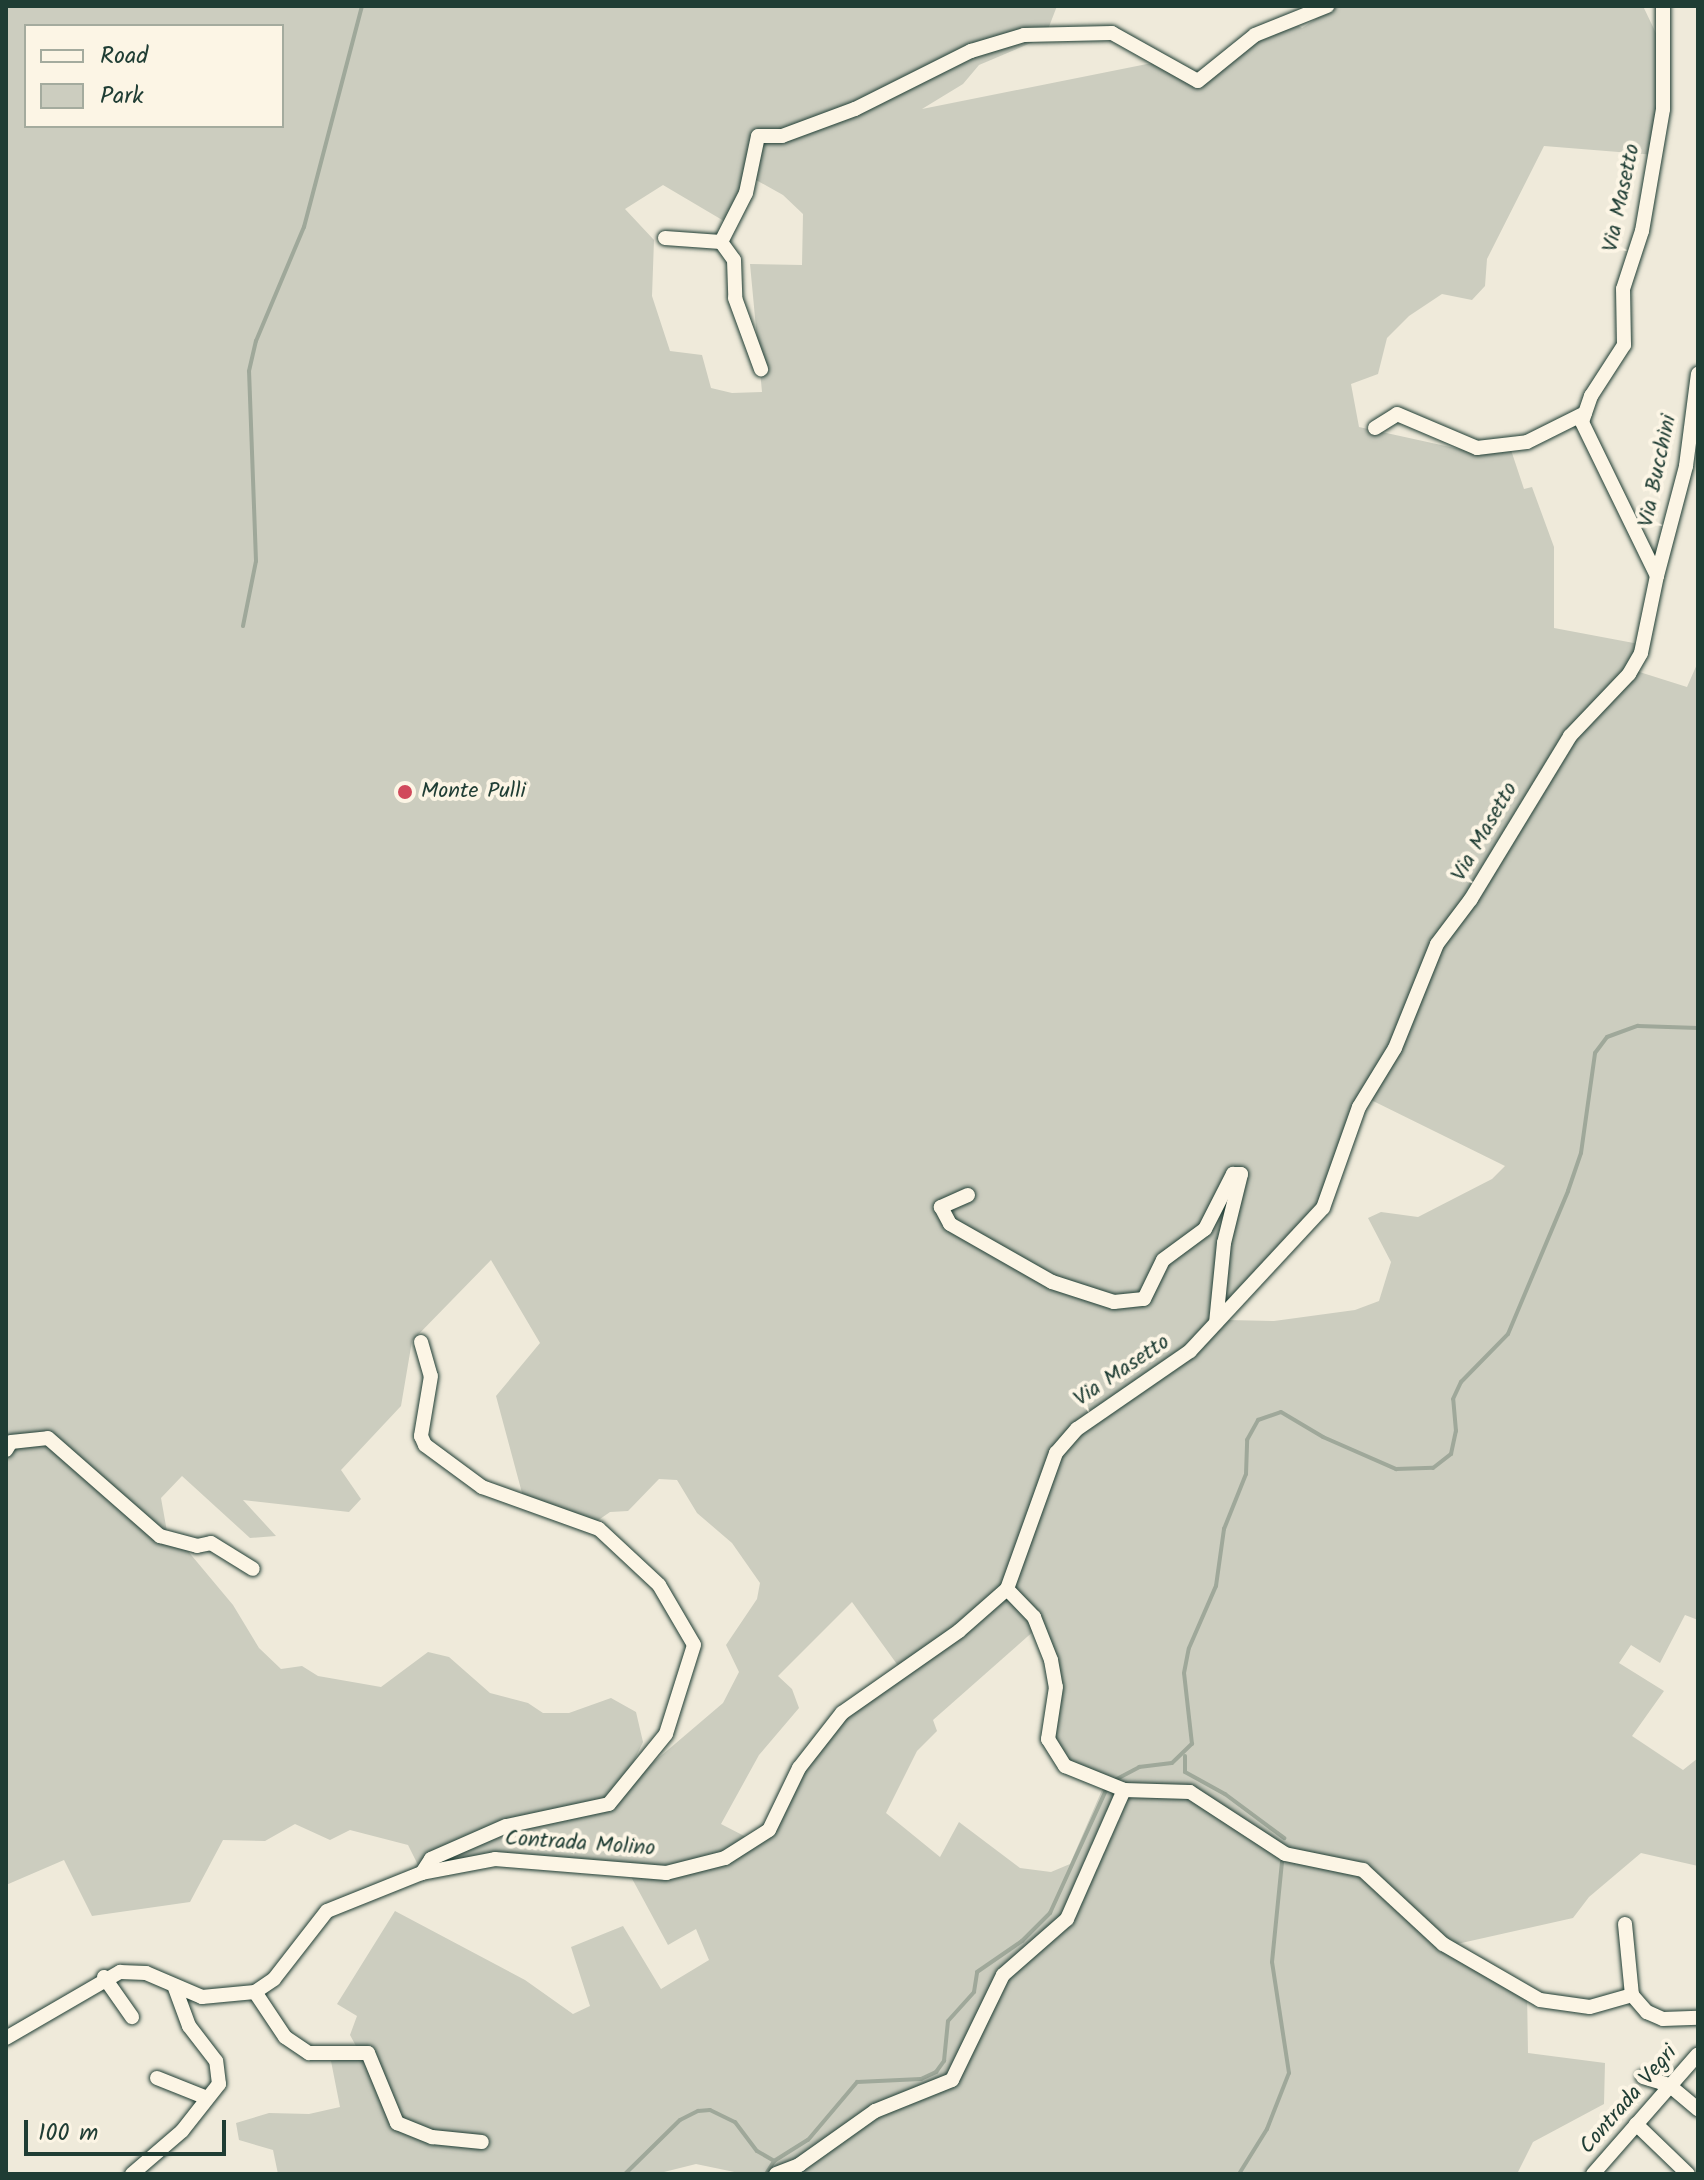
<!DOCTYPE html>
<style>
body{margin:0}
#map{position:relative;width:1704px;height:2180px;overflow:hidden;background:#efeada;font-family:Kalam,sans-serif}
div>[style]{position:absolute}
.green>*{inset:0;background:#cccdbf}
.stream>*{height:4px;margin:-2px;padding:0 2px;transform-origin:2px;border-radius:2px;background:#9fa89a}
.roads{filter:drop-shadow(0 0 2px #1f3d34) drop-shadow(0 0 2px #1f3d34)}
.minor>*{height:14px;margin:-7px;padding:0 7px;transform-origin:7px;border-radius:7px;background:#fcf5e5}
.dots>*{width:22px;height:22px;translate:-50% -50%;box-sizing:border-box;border:4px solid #fcf5e5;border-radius:50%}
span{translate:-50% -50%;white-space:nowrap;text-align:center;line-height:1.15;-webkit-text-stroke:8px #fcf5e5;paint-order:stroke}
.street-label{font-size:22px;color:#1f3d34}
.poi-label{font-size:22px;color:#1f3d34}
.left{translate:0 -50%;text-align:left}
.frame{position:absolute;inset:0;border:8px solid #1f3d34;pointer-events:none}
.legend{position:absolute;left:24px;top:24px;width:260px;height:104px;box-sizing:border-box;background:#fcf5e5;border:2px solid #a4ab9e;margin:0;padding:10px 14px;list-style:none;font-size:24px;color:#1f3d34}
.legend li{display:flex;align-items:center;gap:16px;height:40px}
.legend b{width:40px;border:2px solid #a4ab9e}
.scale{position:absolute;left:24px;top:2120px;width:202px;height:36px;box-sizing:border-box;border:4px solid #1f3d34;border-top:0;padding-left:10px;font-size:24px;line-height:28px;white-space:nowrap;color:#1f3d34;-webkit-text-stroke:6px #fcf5e5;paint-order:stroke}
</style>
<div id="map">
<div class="green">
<i style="clip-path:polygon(evenodd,6px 6px,1057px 6px,1045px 37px,979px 65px,963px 84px,922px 109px,1167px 60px,1202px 81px,1261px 24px,1291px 21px,1302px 28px,1316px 19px,1310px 6px,1643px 6px,1664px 50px,1656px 155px,1544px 146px,1487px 259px,1485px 286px,1472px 300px,1442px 294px,1409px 316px,1387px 338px,1378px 374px,1351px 384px,1359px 427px,1473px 452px,1511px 450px,1524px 489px,1532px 487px,1554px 547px,1554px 628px,1639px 644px,1630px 669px,1687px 687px,1698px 662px,1698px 1620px,1685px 1615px,1660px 1663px,1631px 1645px,1619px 1663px,1664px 1691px,1632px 1736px,1683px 1770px,1698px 1758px,1698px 1866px,1641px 1853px,1589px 1897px,1573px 1918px,1448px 1946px,1527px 1990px,1528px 2053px,1605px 2063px,1604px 2104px,1533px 2142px,1517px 2174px,744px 2174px,696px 2164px,656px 2174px,278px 2174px,273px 2150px,239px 2140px,236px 2123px,269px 2113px,309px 2114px,340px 2107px,331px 2061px,362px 2057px,350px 2035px,357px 2016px,337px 2004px,395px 1911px,525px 1980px,573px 2014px,590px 2006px,571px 1947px,623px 1926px,661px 1989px,709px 1960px,696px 1929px,668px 1945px,629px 1873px,522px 1860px,422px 1873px,408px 1845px,350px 1830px,330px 1840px,295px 1824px,265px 1841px,223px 1840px,190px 1902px,92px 1916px,64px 1860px,6px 1885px,6px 6px,26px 26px,282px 26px,282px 126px,26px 126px,26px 26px,6px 6px,749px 176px,783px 195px,803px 214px,802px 265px,750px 264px,762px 392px,732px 393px,711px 388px,702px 355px,670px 351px,652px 296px,654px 240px,625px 209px,663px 185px,729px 224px,749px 176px,6px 6px,1367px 1098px,1505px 1166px,1492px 1179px,1418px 1217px,1381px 1212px,1368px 1218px,1391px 1262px,1379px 1301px,1355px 1310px,1274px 1321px,1229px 1320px,1322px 1207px,1367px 1098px,6px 6px,491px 1260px,540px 1343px,496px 1396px,522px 1493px,587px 1528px,610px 1512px,628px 1511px,659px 1479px,677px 1480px,697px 1513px,732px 1543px,760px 1583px,757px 1599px,726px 1645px,739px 1672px,723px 1703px,635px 1778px,632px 1765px,643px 1742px,636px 1712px,611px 1698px,569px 1713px,543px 1713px,528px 1703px,490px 1693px,449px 1657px,428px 1652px,381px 1687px,318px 1676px,302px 1666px,281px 1669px,259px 1648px,233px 1605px,187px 1550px,169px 1543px,161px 1498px,182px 1476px,250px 1538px,276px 1536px,243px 1500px,349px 1512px,361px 1499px,341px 1470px,401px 1406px,412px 1341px,491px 1260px,6px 6px,852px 1602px,899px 1667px,803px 1758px,776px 1815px,752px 1840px,721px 1824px,759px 1755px,799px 1708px,792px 1689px,778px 1676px,852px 1602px,6px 6px,1036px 1629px,1055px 1692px,1046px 1735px,1080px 1777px,1105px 1783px,1070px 1864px,1051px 1872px,1020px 1868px,959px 1822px,940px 1857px,886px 1813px,917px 1751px,937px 1731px,933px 1720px,1036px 1629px)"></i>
</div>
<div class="stream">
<i style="left:243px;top:626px;width:66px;rotate:-78.7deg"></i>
<i style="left:256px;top:561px;width:190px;rotate:-92.1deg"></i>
<i style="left:249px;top:371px;width:31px;rotate:-77deg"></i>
<i style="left:256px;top:341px;width:124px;rotate:-67.2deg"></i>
<i style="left:304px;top:227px;width:228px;rotate:-75.3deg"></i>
<i style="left:1185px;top:1756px;width:16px;rotate:90deg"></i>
<i style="left:1185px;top:1772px;width:46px;rotate:28.8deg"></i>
<i style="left:1225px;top:1794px;width:74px;rotate:36.7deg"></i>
<i style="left:1113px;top:1781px;width:30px;rotate:-28deg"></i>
<i style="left:1139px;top:1767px;width:33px;rotate:-7deg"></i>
<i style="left:1172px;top:1763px;width:28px;rotate:-44deg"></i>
<i style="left:1192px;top:1744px;width:71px;rotate:-96.4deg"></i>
<i style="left:1184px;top:1673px;width:25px;rotate:-79deg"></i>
<i style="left:1189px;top:1648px;width:68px;rotate:-66.5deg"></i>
<i style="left:1216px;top:1586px;width:58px;rotate:-82deg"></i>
<i style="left:1224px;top:1529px;width:59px;rotate:-68.2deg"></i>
<i style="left:1246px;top:1474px;width:34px;rotate:-88deg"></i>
<i style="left:1247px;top:1440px;width:23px;rotate:-61deg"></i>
<i style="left:1258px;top:1420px;width:24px;rotate:-19deg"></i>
<i style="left:1281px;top:1412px;width:49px;rotate:30.8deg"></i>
<i style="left:1323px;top:1437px;width:80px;rotate:23.7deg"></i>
<i style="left:1396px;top:1469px;width:37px;rotate:-2deg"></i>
<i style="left:1433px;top:1468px;width:23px;rotate:-38deg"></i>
<i style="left:1451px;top:1454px;width:24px;rotate:-78deg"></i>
<i style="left:1456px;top:1431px;width:32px;rotate:-95deg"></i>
<i style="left:1453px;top:1399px;width:19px;rotate:-65deg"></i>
<i style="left:1461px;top:1382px;width:67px;rotate:-45.6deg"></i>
<i style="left:1508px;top:1334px;width:155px;rotate:-67.2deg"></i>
<i style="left:1568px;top:1191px;width:40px;rotate:-71.1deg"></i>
<i style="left:1581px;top:1153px;width:101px;rotate:-82deg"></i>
<i style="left:1595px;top:1053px;width:20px;rotate:-53deg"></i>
<i style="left:1607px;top:1037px;width:33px;rotate:-20deg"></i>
<i style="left:1638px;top:1026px;width:60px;rotate:1.9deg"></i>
<i style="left:625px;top:2174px;width:77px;rotate:-44.5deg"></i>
<i style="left:680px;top:2120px;width:20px;rotate:-27deg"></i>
<i style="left:698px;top:2111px;width:12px;rotate:-5deg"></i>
<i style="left:710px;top:2110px;width:28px;rotate:26deg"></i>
<i style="left:735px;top:2122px;width:36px;rotate:53deg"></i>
<i style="left:757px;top:2151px;width:20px;rotate:30deg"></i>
<i style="left:774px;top:2161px;width:40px;rotate:-32deg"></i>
<i style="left:808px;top:2140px;width:76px;rotate:-49.8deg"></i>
<i style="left:857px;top:2082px;width:64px;rotate:-2.7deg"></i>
<i style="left:921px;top:2079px;width:17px;rotate:-25deg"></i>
<i style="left:936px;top:2072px;width:14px;rotate:-54deg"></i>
<i style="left:944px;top:2061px;width:40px;rotate:-84.3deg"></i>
<i style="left:948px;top:2021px;width:39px;rotate:-48deg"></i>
<i style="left:974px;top:1992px;width:20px;rotate:-81deg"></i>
<i style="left:977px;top:1972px;width:55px;rotate:-34.6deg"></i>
<i style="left:1022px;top:1941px;width:40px;rotate:-45deg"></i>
<i style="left:1050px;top:1913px;width:137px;rotate:-65.5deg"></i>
<i style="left:766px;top:2174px;width:15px;rotate:-58deg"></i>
<i style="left:1239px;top:2174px;width:53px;rotate:-58.1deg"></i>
<i style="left:1267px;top:2129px;width:60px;rotate:-68.6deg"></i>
<i style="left:1289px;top:2073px;width:112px;rotate:-98.7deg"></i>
<i style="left:1272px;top:1962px;width:101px;rotate:-84.3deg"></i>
</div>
<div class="roads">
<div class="minor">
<i style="left:665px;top:238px;width:56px;rotate:4.1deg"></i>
<i style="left:721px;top:242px;width:55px;rotate:-63deg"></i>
<i style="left:746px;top:193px;width:58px;rotate:-78.1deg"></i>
<i style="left:758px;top:136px;width:24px"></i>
<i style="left:782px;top:136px;width:78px;rotate:-20.3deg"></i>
<i style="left:855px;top:109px;width:130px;rotate:-26.6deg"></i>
<i style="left:971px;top:51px;width:55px;rotate:-16.8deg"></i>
<i style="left:1024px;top:35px;width:88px;rotate:-1.3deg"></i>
<i style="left:1112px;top:33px;width:98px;rotate:29.2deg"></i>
<i style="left:1198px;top:81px;width:73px;rotate:-38.9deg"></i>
<i style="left:1255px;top:35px;width:78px;rotate:-21.9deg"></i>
<i style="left:721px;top:242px;width:22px;rotate:54deg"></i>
<i style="left:734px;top:260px;width:38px;rotate:88deg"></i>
<i style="left:735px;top:298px;width:76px;rotate:69.9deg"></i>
<i style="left:1375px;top:428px;width:26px;rotate:-32deg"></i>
<i style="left:1397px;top:414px;width:87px;rotate:23deg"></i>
<i style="left:1477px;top:448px;width:50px;rotate:-6.8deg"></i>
<i style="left:1527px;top:442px;width:65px;rotate:-26.6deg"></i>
<i style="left:1657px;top:576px;width:114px;rotate:-75.2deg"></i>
<i style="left:1686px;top:466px;width:93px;rotate:-82.6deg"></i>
<i style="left:968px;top:1195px;width:30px;rotate:156deg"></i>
<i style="left:941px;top:1207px;width:19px;rotate:62deg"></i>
<i style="left:950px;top:1224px;width:117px;rotate:29.6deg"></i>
<i style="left:1052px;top:1282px;width:65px;rotate:17.9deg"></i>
<i style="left:1114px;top:1302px;width:30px;rotate:-6deg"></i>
<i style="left:1144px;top:1299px;width:43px;rotate:-64deg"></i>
<i style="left:1163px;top:1260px;width:52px;rotate:-36.4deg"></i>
<i style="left:1205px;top:1229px;width:62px;rotate:-63deg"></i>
<i style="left:1233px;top:1174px;width:8px"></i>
<i style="left:1241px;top:1174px;width:71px;rotate:103.8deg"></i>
<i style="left:1224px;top:1243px;width:80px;rotate:95.7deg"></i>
<i style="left:421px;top:1342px;width:35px;rotate:74deg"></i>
<i style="left:431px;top:1376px;width:61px;rotate:99.5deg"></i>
<i style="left:421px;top:1436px;width:10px;rotate:66deg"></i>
<i style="left:425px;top:1445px;width:71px;rotate:36.4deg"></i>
<i style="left:482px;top:1487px;width:124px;rotate:19.7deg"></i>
<i style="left:599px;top:1529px;width:82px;rotate:43deg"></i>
<i style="left:659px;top:1585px;width:69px;rotate:59.7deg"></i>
<i style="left:694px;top:1645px;width:93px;rotate:107.5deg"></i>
<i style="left:666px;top:1734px;width:90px;rotate:129.2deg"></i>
<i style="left:609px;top:1804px;width:105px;rotate:167.9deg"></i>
<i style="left:506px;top:1826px;width:82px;rotate:156.3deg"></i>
<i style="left:431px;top:1859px;width:17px;rotate:123deg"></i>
<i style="left:6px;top:1450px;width:9px;rotate:-58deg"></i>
<i style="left:11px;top:1442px;width:37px;rotate:-6deg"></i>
<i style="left:48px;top:1438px;width:149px;rotate:41.2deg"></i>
<i style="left:160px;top:1536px;width:38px;rotate:15deg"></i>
<i style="left:197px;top:1546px;width:14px;rotate:-12deg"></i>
<i style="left:211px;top:1543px;width:49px;rotate:31.8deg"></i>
<i style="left:1007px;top:1589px;width:145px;rotate:-70.2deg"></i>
<i style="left:1056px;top:1453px;width:32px;rotate:-49deg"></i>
<i style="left:1077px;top:1429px;width:137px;rotate:-34.6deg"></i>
<i style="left:1190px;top:1351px;width:195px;rotate:-47.1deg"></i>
<i style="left:1323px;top:1208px;width:107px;rotate:-70.4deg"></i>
<i style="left:1359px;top:1107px;width:69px;rotate:-58.6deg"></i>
<i style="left:1395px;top:1048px;width:112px;rotate:-68deg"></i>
<i style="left:1437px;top:944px;width:56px;rotate:-52.9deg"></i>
<i style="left:1471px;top:899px;width:191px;rotate:-58.7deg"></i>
<i style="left:1570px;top:736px;width:86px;rotate:-46.4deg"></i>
<i style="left:1629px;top:674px;width:24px;rotate:-60deg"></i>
<i style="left:1641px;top:653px;width:79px;rotate:-78.3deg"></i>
<i style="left:1657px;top:576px;width:171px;rotate:-116deg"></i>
<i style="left:1582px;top:422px;width:28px;rotate:-71deg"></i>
<i style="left:1591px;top:396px;width:61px;rotate:-57.1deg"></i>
<i style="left:1624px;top:345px;width:56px;rotate:-91deg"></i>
<i style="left:1623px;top:289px;width:61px;rotate:-71.9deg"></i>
<i style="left:1642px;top:231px;width:124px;rotate:-80.2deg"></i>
<i style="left:1663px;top:109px;width:103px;rotate:-90deg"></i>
<i style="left:1007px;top:1589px;width:39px;rotate:46deg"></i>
<i style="left:1034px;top:1617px;width:46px;rotate:68.4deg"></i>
<i style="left:1051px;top:1660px;width:27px;rotate:80deg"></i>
<i style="left:1056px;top:1687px;width:53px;rotate:98.7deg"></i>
<i style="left:1048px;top:1739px;width:32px;rotate:58deg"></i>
<i style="left:1065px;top:1766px;width:64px;rotate:22.1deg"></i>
<i style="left:1124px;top:1790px;width:66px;rotate:1.7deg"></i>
<i style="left:1190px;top:1792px;width:113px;rotate:33.1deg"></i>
<i style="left:1285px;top:1854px;width:80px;rotate:11.6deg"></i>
<i style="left:1363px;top:1870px;width:109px;rotate:42.8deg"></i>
<i style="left:1443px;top:1944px;width:112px;rotate:30deg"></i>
<i style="left:1540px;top:2000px;width:50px;rotate:8deg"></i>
<i style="left:1590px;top:2007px;width:44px;rotate:-15.9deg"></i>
<i style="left:1632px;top:1995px;width:23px;rotate:49deg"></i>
<i style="left:1647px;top:2012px;width:17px;rotate:24deg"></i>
<i style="left:1663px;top:2019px;width:35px;rotate:-2deg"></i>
<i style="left:1625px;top:1924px;width:71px;rotate:84.4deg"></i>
<i style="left:104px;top:1977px;width:49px;rotate:55deg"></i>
<i style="left:255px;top:1992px;width:54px;rotate:56.3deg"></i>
<i style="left:285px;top:2037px;width:29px;rotate:34deg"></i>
<i style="left:309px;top:2053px;width:59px"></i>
<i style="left:368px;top:2053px;width:76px;rotate:67.5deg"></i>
<i style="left:397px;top:2123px;width:38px;rotate:22deg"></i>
<i style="left:432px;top:2137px;width:50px;rotate:5.7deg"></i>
<i style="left:6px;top:2038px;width:132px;rotate:-30.1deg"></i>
<i style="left:120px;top:1972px;width:26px;rotate:2deg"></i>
<i style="left:146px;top:1973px;width:61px;rotate:23.2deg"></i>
<i style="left:202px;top:1997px;width:53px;rotate:-5.4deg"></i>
<i style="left:255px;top:1992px;width:23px;rotate:-34deg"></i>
<i style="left:274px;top:1979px;width:86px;rotate:-52.1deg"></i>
<i style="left:327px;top:1911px;width:102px;rotate:-21.8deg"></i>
<i style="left:422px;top:1873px;width:74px;rotate:-10.9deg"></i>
<i style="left:495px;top:1859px;width:172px;rotate:4.7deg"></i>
<i style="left:666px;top:1873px;width:61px;rotate:-14.3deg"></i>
<i style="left:725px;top:1858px;width:52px;rotate:-32.5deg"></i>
<i style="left:769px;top:1830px;width:69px;rotate:-64.2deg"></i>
<i style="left:799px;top:1768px;width:70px;rotate:-52deg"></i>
<i style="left:842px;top:1713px;width:143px;rotate:-35deg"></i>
<i style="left:959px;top:1631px;width:64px;rotate:-41.2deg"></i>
<i style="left:1643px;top:2077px;width:27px;rotate:17deg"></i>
<i style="left:1669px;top:2085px;width:38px;rotate:40deg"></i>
<i style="left:157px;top:2078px;width:54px;rotate:21.8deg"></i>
<i style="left:1636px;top:2124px;width:72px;rotate:43.9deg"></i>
<i style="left:132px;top:2174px;width:66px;rotate:-40.7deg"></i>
<i style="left:182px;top:2131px;width:60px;rotate:-51.8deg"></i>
<i style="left:219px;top:2084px;width:23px;rotate:-97deg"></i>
<i style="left:216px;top:2061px;width:44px;rotate:-127.6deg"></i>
<i style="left:189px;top:2026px;width:40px;rotate:-110.2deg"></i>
<i style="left:776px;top:2174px;width:25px;rotate:-21deg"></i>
<i style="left:799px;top:2165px;width:93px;rotate:-35.4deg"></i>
<i style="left:875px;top:2111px;width:83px;rotate:-21.9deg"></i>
<i style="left:952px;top:2080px;width:117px;rotate:-64.1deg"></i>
<i style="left:1003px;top:1975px;width:85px;rotate:-41.2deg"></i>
<i style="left:1067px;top:1919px;width:141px;rotate:-66.2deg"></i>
<i style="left:1593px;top:2174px;width:159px;rotate:-48.8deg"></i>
</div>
</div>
<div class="dots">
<i style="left:405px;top:792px;background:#d1495b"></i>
</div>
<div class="street-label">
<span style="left:1622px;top:198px;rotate:-78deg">Via Masetto</span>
<span style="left:1658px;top:471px;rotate:-78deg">Via Bucchini</span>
<span style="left:1485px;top:832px;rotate:-60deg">Via Masetto</span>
<span style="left:1122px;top:1371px;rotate:-34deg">Via Masetto</span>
<span style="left:580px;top:1844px;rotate:4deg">Contrada Molino</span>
<span style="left:1629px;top:2100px;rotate:-49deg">Contrada Vegri</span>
</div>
<div class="poi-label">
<span class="left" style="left:421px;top:792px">Monte Pulli</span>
</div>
<div class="frame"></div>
<ul class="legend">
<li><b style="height:10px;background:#fcf5e5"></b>Road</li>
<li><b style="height:22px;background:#cccdbf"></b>Park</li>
</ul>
<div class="scale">100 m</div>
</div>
